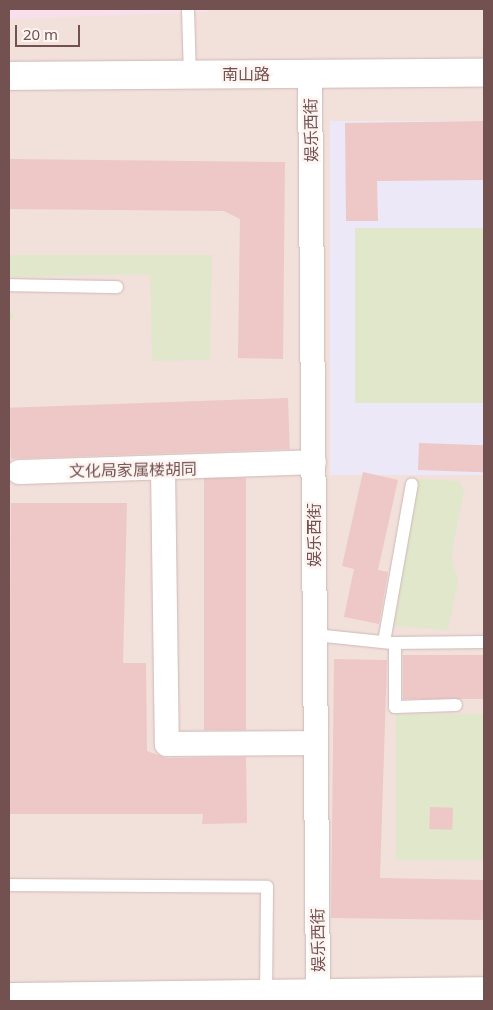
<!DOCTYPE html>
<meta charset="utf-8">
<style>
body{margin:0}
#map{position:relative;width:493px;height:1010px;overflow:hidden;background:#fbf0ec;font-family:"Noto Sans","Noto Sans SC",sans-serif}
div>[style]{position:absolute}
.residential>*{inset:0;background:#f2e0db;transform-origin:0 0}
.education>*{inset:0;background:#ece8f7;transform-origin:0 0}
.medical>*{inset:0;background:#f7e0eb}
.green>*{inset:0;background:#e0e7cb;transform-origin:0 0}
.building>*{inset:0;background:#edc8c6;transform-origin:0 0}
.roads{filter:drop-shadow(0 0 1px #ceb8b5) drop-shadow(0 0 1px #ceb8b5)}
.service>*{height:12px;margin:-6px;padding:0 6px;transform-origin:6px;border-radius:6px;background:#fff}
.minor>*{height:24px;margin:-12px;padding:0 12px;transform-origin:12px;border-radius:12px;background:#fff}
.tertiary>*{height:28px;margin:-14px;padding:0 14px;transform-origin:14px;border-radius:14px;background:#fff}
span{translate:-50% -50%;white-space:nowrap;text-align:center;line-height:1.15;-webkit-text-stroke:5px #fdf5f2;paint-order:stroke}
.street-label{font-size:16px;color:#745151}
.frame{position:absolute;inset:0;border:10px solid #745151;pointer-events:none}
.scale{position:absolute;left:15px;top:25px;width:65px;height:22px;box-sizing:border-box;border:2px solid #745151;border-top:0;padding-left:6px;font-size:15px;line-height:18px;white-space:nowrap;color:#745151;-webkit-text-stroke:4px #fdf5f2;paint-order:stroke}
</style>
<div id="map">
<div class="residential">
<i style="left:9px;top:9px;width:475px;height:992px"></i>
</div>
<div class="education">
<i style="left:484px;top:121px;width:354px;height:154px;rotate:90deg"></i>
</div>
<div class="medical">
<i style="clip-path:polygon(9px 9px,207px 9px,208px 12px,9px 19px)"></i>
</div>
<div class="green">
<i style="left:355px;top:228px;width:129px;height:175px"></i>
<i style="clip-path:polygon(9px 255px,212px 255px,210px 360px,152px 361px,150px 274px,9px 277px)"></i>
<i style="left:9px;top:310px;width:8px;height:53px;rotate:45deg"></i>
<i style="clip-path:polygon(417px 479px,459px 481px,464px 491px,451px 556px,458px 581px,448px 630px,394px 626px)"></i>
<i style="left:396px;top:714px;width:88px;height:146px"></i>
</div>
<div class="building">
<i style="clip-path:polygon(484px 121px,484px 180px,377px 181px,378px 221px,346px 221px,345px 123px)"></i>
<i style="clip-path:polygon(9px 159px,285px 162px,283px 359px,238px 358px,240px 219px,224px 211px,9px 209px)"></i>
<i style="left:288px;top:398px;width:51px;height:279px;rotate:88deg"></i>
<i style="left:419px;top:443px;width:65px;height:27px;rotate:2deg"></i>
<i style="clip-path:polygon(363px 472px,398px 480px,378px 570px,388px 572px,379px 624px,344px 617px,354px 569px,342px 566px)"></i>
<i style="left:246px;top:478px;width:252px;height:42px;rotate:90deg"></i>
<i style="clip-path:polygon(11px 503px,127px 503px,123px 663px,146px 663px,147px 751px,167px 758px,246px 757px,247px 823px,202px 824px,203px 814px,9px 814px)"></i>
<i style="left:403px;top:655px;width:81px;height:44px"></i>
<i style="clip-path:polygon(334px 659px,387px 660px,380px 878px,484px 880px,484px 920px,331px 918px)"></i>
<i style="left:430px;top:807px;width:23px;height:22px;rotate:2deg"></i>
</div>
<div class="roads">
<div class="service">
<i style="left:188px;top:9px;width:66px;rotate:88.3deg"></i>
<i style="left:9px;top:285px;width:108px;rotate:1.1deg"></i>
<i style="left:315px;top:635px;width:77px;rotate:5.9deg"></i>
<i style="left:392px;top:643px;width:92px;rotate:-0.6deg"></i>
<i style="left:384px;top:642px;width:160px;rotate:-80deg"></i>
<i style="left:395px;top:643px;width:64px;rotate:90deg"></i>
<i style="left:395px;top:707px;width:61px;rotate:-1.9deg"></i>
<i style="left:9px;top:885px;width:258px;rotate:0.4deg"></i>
<i style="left:267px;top:887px;width:109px;rotate:90.5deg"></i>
</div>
<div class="minor">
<i style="left:310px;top:74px;width:921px;rotate:89.5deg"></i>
<i style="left:163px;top:469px;width:275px;rotate:89.2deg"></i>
<i style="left:167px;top:744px;width:149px;rotate:-0.4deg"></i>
<i style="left:19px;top:472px;width:295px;rotate:-1.9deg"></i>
</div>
<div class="tertiary">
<i style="left:9px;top:76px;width:475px;rotate:-0.4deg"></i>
<i style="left:9px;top:997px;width:475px;rotate:-0.7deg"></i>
</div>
</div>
<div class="street-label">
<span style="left:246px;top:74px">南山路</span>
<span style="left:311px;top:130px;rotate:-91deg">娱乐西街</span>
<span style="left:133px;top:470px;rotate:-1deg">文化局家属楼胡同</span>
<span style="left:314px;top:535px;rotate:-90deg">娱乐西街</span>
<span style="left:318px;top:940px;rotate:-91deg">娱乐西街</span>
</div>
<div class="frame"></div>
<div class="scale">20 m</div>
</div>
